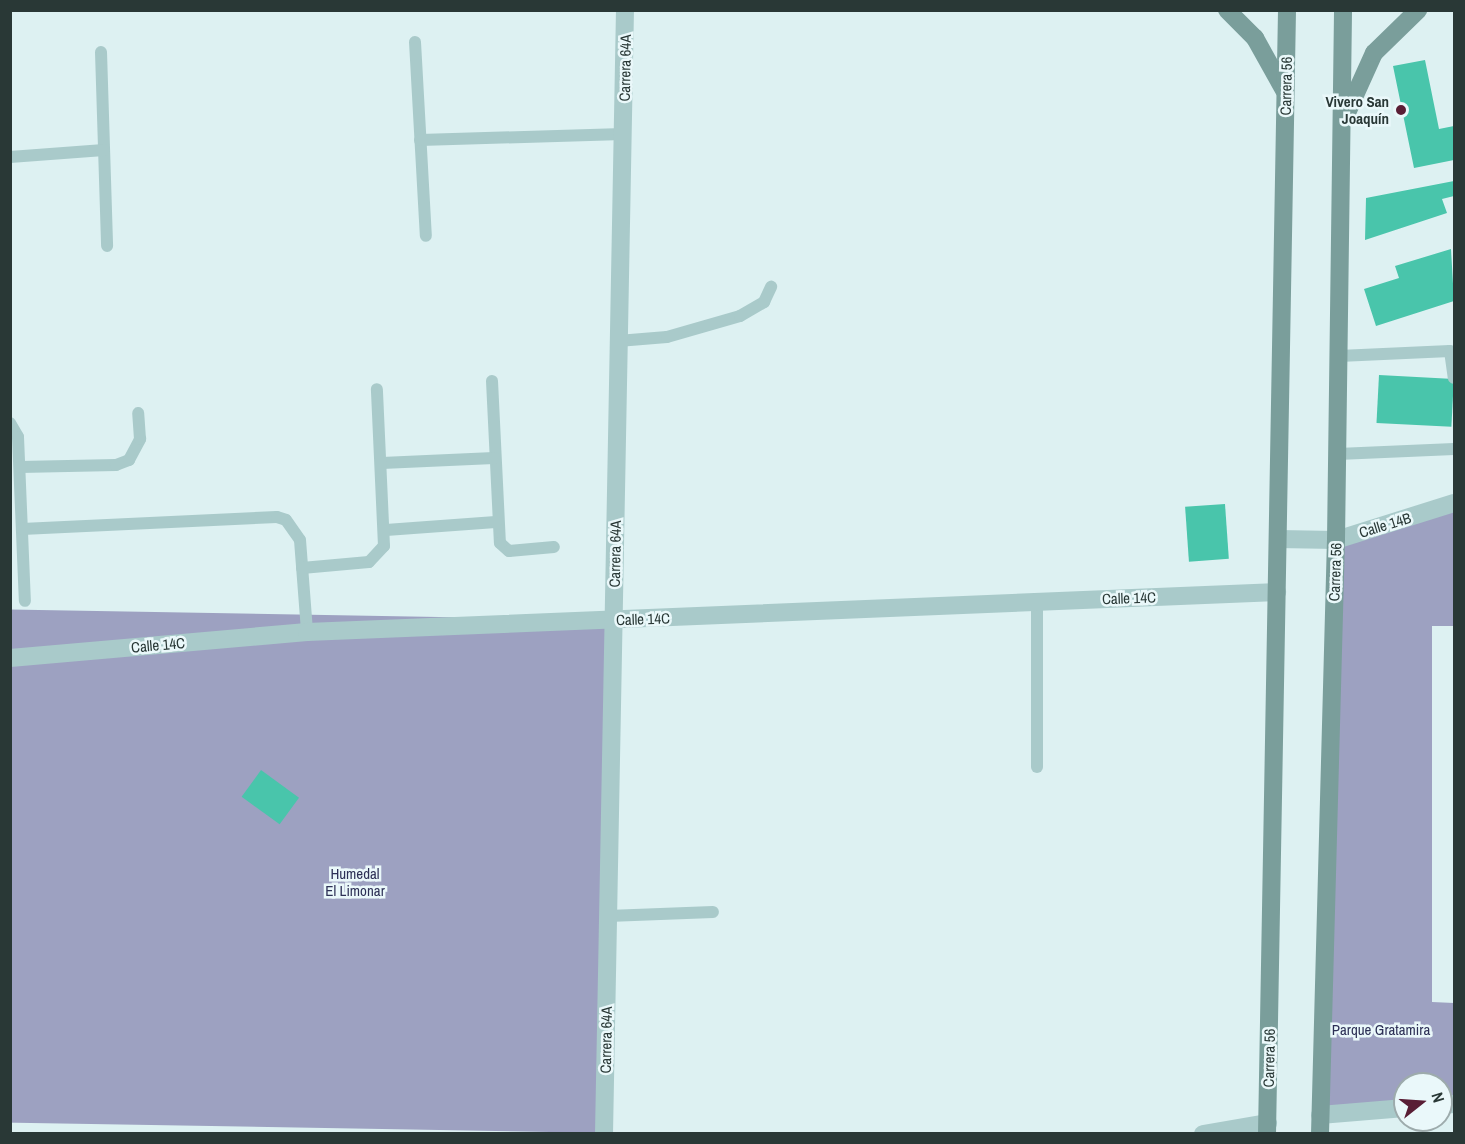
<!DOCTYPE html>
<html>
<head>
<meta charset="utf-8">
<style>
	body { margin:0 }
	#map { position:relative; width:1465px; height:1144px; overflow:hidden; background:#ddf1f2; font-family:"Archivo Narrow",sans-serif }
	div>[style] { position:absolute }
	.green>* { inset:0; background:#9da1c1; transform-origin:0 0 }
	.building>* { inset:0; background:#49c5ab; transform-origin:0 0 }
	.lane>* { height:12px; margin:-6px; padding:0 6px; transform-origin:6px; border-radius:6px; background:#a9caca }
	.street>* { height:18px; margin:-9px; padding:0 9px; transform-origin:9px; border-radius:9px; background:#a9caca }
	.secondary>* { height:18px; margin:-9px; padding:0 9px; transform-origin:9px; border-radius:9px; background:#7a9e9b }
	.dots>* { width:16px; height:16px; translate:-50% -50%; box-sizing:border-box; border:3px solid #eaf8fa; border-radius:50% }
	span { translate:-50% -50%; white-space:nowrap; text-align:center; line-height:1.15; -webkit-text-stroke:5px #eaf8fa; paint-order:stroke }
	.street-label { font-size:15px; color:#293836 }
	.poi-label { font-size:15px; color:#293836; font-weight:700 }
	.right { translate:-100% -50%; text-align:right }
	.park-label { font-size:15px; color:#2d3056 }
	.frame { position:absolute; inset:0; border:12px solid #293836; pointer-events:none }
	.north { position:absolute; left:1393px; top:1072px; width:60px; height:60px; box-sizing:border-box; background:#eaf8fa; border:2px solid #9dabac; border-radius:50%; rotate:73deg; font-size:16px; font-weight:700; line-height:24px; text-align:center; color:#293836 }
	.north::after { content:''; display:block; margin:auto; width:21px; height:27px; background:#591e35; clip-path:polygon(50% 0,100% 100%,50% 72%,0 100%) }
</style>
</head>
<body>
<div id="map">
	<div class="green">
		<i style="clip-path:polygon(1454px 503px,1454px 626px,1432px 626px,1432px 1002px,1454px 1003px,1454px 1104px,1441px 1105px,1441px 1084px,1405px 1084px,1405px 1108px,1320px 1115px,1336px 540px)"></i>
		<i style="left:614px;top:620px;width:513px;height:604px;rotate:91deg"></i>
	</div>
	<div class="building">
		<i style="clip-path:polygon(1425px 60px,1439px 129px,1454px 126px,1454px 160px,1414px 168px,1393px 66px)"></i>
		<i style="clip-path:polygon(1454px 181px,1454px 196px,1442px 199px,1447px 213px,1365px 240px,1366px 198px)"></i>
		<i style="clip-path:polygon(1451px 249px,1454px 301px,1376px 326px,1364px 289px,1399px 278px,1395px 266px)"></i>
		<i style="left:1379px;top:375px;width:75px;height:48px;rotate:3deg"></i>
		<i style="left:1225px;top:504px;width:55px;height:40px;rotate:86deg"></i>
		<i style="left:261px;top:770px;width:47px;height:33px;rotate:36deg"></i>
	</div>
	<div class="lane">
		<i style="left:415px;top:42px;width:194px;rotate:86.8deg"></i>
		<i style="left:101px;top:52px;width:194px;rotate:88.2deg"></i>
		<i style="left:420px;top:140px;width:203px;rotate:-1.7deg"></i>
		<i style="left:10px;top:157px;width:94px;rotate:-4.3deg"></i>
		<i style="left:618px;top:341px;width:49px;rotate:-4.7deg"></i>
		<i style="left:667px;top:337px;width:76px;rotate:-16deg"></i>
		<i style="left:740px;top:316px;width:28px;rotate:-30deg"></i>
		<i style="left:764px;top:302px;width:17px;rotate:-65deg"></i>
		<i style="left:1339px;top:356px;width:111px;rotate:-2.6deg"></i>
		<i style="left:1450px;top:351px;width:27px;rotate:82deg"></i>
		<i style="left:492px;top:381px;width:162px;rotate:87.2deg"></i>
		<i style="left:500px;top:543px;width:12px;rotate:42deg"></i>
		<i style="left:509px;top:551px;width:45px;rotate:-5.1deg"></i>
		<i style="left:10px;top:423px;width:16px;rotate:60deg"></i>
		<i style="left:18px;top:437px;width:164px;rotate:87.6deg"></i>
		<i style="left:1338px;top:454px;width:116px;rotate:-2.5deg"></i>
		<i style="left:382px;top:463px;width:112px;rotate:-2.6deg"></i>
		<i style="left:20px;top:467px;width:96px;rotate:-1.2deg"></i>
		<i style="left:116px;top:465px;width:14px;rotate:-21deg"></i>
		<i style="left:129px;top:460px;width:24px;rotate:-62deg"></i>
		<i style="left:140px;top:439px;width:26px;rotate:-94deg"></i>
		<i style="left:22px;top:529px;width:255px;rotate:-2.7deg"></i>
		<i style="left:277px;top:517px;width:9px;rotate:18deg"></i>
		<i style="left:286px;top:520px;width:24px;rotate:55deg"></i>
		<i style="left:300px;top:540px;width:92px;rotate:85.6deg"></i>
		<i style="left:386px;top:530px;width:110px;rotate:-4.2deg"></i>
		<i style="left:302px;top:568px;width:67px;rotate:-5.1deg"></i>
		<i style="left:369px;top:562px;width:22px;rotate:-47deg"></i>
		<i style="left:384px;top:546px;width:157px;rotate:-92.6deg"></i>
		<i style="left:1037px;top:767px;width:165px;rotate:-90deg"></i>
		<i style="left:608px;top:916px;width:105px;rotate:-2.2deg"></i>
	</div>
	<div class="street">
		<i style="left:1278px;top:539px;width:58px;rotate:1deg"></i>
		<i style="left:1336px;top:540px;width:124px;rotate:-17.4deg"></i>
		<i style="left:10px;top:658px;width:298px;rotate:-5deg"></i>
		<i style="left:307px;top:632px;width:971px;rotate:-2.36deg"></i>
		<i style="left:1441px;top:1105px;width:13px;rotate:-4deg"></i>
		<i style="left:1320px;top:1115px;width:85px;rotate:-4.7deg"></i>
		<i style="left:604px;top:1134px;width:1124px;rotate:-88.93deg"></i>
		<i style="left:1203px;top:1134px;width:66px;rotate:-9.6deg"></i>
	</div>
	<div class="secondary">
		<i style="left:1227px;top:10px;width:40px;rotate:45deg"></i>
		<i style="left:1255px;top:38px;width:60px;rotate:60.9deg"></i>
		<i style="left:1346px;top:115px;width:68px;rotate:-65.7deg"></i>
		<i style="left:1374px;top:53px;width:62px;rotate:-44.3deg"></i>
		<i style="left:1267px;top:1134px;width:1124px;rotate:-88.98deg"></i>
		<i style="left:1320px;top:1134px;width:594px;rotate:-88.46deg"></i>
		<i style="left:1336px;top:540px;width:530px;rotate:-89.24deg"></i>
	</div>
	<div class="dots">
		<i style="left:1401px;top:110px;background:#591e35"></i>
	</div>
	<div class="street-label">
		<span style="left:625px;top:68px;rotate:-89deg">Carrera 64A</span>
		<span style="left:1286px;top:86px;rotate:-89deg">Carrera 56</span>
		<span style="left:1385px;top:525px;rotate:-17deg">Calle 14B</span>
		<span style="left:615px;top:554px;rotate:-89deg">Carrera 64A</span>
		<span style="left:1335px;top:572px;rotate:-88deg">Carrera 56</span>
		<span style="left:1129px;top:598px;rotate:-2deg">Calle 14C</span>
		<span style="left:643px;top:619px;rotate:-2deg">Calle 14C</span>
		<span style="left:158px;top:645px;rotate:-5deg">Calle 14C</span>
		<span style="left:606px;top:1040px;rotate:-89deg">Carrera 64A</span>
		<span style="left:1269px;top:1058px;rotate:-89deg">Carrera 56</span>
	</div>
	<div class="poi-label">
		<span class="right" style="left:1389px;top:110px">Vivero San<br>Joaquín</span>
	</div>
	<div class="park-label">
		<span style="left:355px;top:882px">Humedal<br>El Limonar</span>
		<span style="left:1381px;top:1030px">Parque Gratamira</span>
	</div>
	<div class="frame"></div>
	<div class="north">N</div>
</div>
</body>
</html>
